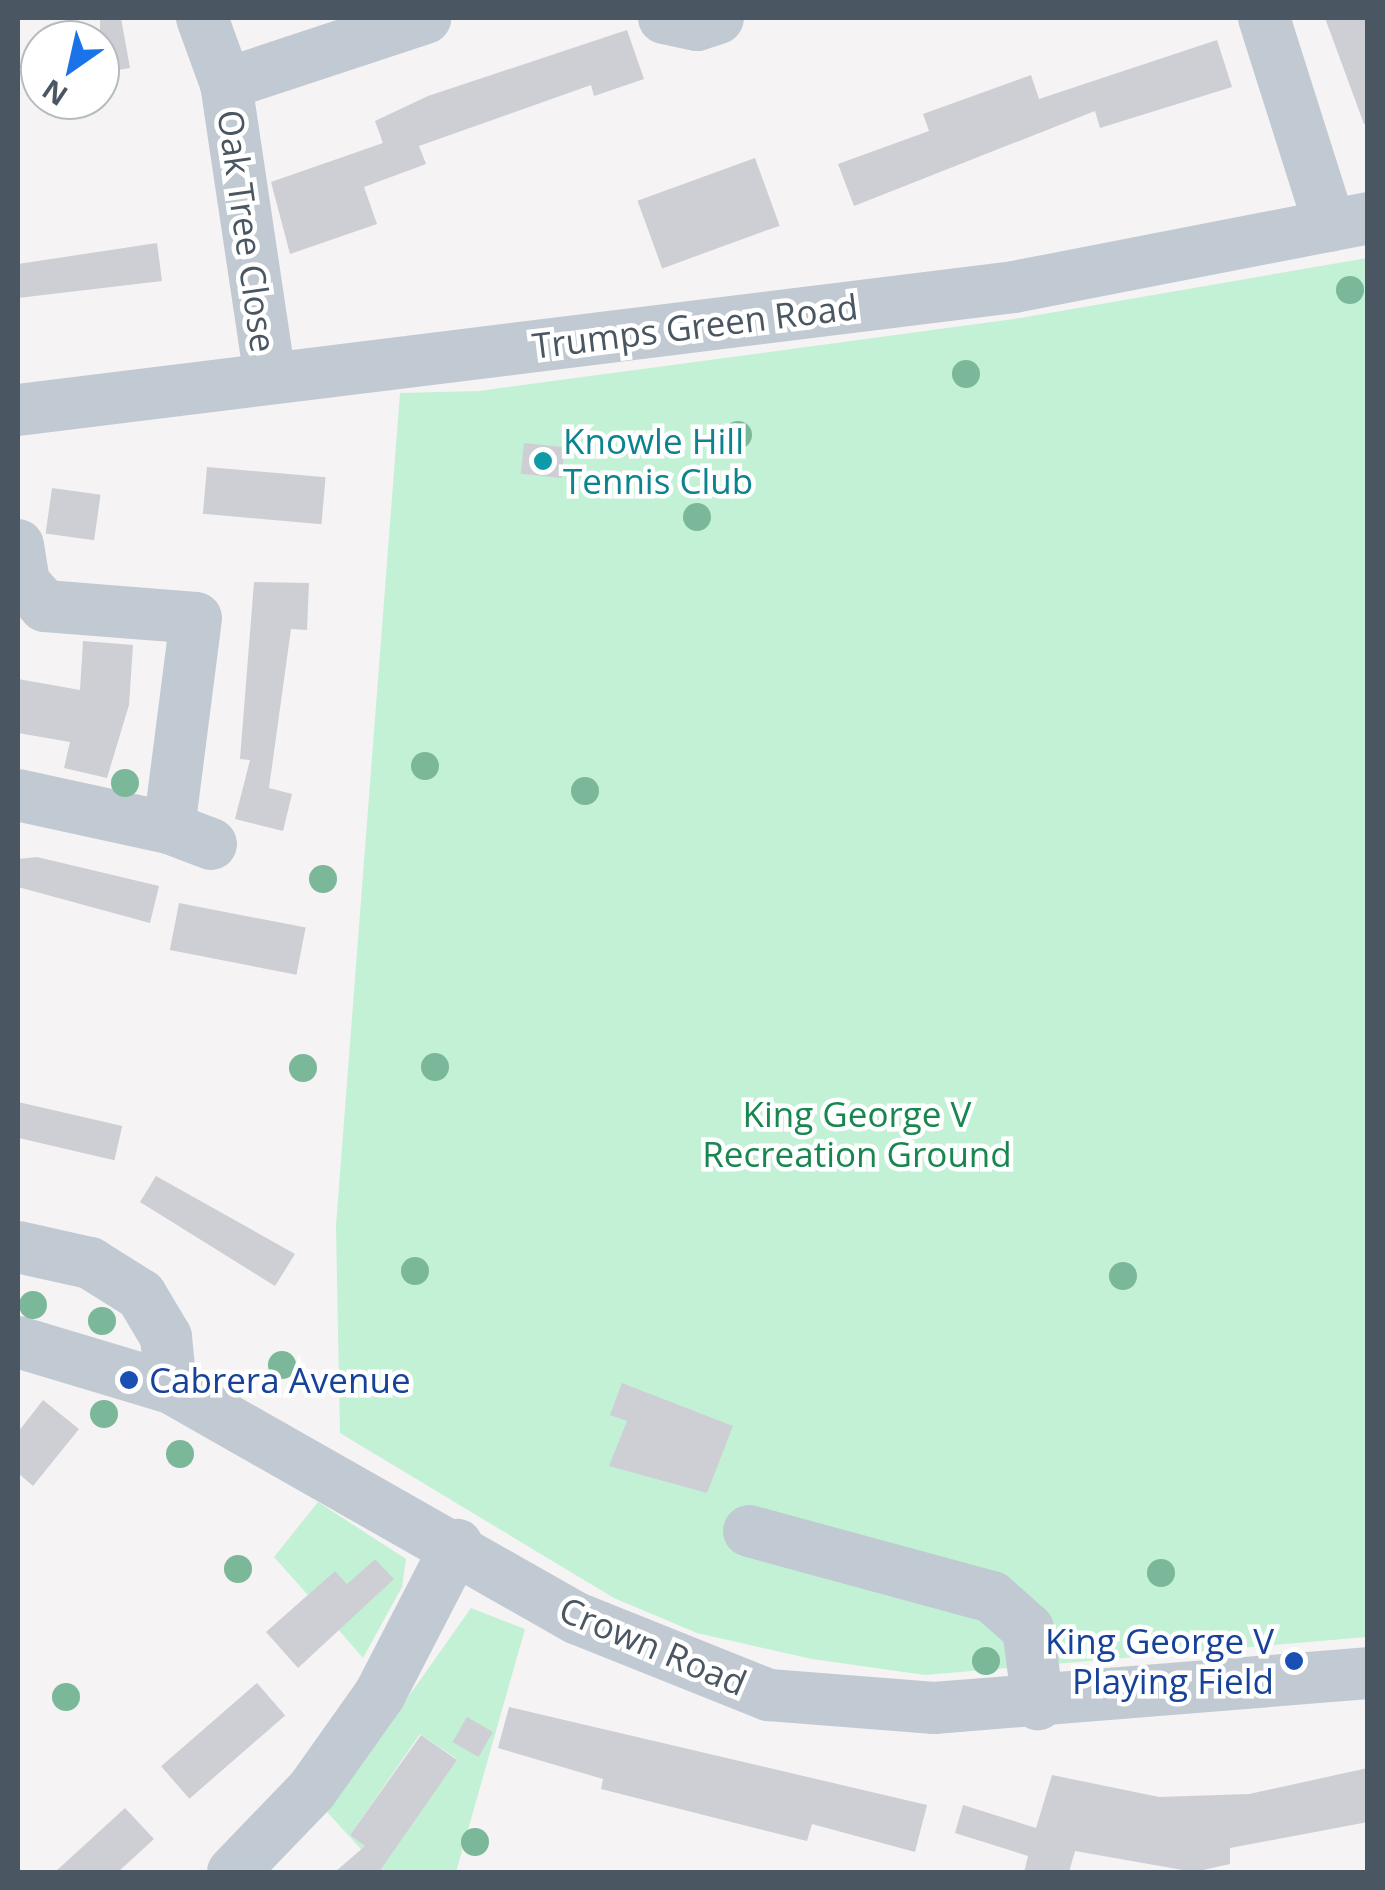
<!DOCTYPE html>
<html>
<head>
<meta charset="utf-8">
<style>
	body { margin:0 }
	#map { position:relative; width:1385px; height:1890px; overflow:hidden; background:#f5f3f3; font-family:"Open Sans",sans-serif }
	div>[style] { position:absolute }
	.green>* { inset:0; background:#c3f1d5 }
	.building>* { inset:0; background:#cdcfd5; transform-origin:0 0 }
	.minor>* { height:52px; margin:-26px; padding:0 26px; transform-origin:26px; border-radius:26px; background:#c1cad2 }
	.trees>* { width:28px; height:28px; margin:-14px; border-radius:50%; background:#7bb799 }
	.dots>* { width:28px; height:28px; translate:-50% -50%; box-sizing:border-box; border:5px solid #fff; border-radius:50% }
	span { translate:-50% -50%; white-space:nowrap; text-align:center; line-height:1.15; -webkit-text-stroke:9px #fff; paint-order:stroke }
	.street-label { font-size:35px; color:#4a5661 }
	.culture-label { font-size:35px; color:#0d838f }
	.left { translate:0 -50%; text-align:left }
	.park-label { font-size:35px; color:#17864f }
	.transit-label { font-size:35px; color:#164399 }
	.right { translate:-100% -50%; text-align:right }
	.frame { position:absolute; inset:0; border:20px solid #4a5661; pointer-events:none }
	.north { position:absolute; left:20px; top:20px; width:100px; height:100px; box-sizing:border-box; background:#fff; border:2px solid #b7bbc0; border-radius:50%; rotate:214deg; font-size:28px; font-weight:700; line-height:40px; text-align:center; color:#4a5661 }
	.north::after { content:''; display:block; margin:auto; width:35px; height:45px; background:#1a73e8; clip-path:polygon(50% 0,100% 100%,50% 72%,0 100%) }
</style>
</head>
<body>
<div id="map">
	<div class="green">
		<i style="clip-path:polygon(1367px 258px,1367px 1637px,925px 1675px,812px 1659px,697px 1633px,614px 1598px,340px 1433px,336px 1226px,400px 393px,479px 391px,1014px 319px)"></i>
		<i style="clip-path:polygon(318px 1502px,406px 1559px,402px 1587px,363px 1658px,331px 1621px,393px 1579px,375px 1559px,347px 1584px,335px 1571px,308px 1595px,274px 1557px)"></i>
		<i style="clip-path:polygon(evenodd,471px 1608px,525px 1629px,456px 1872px,382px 1872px,327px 1812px,471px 1608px,420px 1734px,457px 1759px,387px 1860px,350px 1835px,420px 1734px)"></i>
	</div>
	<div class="building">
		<i style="clip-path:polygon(100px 18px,121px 18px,130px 68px,100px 73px)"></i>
		<i style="clip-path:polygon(1325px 18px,1368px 18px,1368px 124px,1364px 124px)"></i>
		<i style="clip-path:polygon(627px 30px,644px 79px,594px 96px,591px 85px,419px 146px,426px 164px,364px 187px,377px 224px,290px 254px,271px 182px,383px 143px,375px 121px,428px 96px)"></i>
		<i style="clip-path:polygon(1217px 40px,1232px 87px,1100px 128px,1095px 111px,854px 206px,838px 164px,929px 131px,923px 114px,1031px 75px,1039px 99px)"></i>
		<i style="left:755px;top:158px;width:72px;height:125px;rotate:70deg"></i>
		<i style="clip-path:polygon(157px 243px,162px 281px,18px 298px,18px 264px)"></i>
		<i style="left:524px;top:443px;width:41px;height:31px;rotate:6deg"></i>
		<i style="left:207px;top:467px;width:119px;height:47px;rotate:5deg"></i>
		<i style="left:52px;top:488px;width:49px;height:46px;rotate:8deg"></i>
		<i style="clip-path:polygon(254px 582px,309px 583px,307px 630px,291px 629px,269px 788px,292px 794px,283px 831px,235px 819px,250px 760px,240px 759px)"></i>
		<i style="clip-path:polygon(83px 641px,133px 645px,129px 705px,107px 778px,64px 768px,70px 742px,18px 733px,18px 679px,80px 690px)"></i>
		<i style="clip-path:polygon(37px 857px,159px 886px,150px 923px,18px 887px,18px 859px)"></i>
		<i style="left:179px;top:903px;width:129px;height:48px;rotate:11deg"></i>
		<i style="left:18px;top:1102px;width:107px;height:35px;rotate:13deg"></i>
		<i style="clip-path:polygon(156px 1176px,295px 1254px,275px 1286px,140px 1202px)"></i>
		<i style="clip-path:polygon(622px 1383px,733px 1426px,707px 1493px,609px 1466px,627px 1421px,610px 1415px)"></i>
		<i style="clip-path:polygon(43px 1400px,79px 1429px,33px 1486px,18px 1473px,18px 1432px)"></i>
		<i style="clip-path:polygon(375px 1559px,394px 1579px,298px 1668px,266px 1632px,335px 1571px,347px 1584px)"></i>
		<i style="left:257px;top:1683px;width:43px;height:127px;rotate:49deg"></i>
		<i style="clip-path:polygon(509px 1707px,927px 1805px,915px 1852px,812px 1824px,807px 1841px,601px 1789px,603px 1779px,498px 1748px)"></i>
		<i style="left:467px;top:1717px;width:30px;height:29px;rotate:30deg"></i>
		<i style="clip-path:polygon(421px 1735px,457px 1760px,379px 1872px,335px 1872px,365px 1846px,350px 1835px)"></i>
		<i style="clip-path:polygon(1368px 1768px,1368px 1822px,1230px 1848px,1230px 1864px,1194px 1872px,1075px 1851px,1069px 1872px,1024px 1872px,1028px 1856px,955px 1833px,963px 1805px,1036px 1828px,1052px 1775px,1159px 1797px,1249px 1794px)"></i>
		<i style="clip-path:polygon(125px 1808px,154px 1839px,118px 1872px,55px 1872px)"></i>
	</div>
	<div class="minor">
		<i style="left:202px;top:18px;width:70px;rotate:70deg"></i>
		<i style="left:664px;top:18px;width:34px;rotate:12deg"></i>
		<i style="left:697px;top:25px;width:22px;rotate:-18deg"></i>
		<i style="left:1264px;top:18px;width:218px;rotate:72.4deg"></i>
		<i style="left:270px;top:378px;width:297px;rotate:-98.5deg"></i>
		<i style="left:226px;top:84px;width:210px;rotate:-18.3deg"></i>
		<i style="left:18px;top:410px;width:1004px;rotate:-7.04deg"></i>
		<i style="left:1014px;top:287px;width:361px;rotate:-11deg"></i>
		<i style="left:18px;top:545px;width:38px;rotate:81deg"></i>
		<i style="left:24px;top:583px;width:31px;rotate:48deg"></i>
		<i style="left:45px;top:606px;width:151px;rotate:4.5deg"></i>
		<i style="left:196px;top:618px;width:212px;rotate:97.3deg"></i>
		<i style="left:169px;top:828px;width:155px;rotate:-167.7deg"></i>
		<i style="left:169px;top:828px;width:45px;rotate:20.9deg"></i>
		<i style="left:18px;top:1247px;width:74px;rotate:12.5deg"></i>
		<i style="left:90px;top:1263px;width:60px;rotate:32.1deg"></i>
		<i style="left:141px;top:1295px;width:49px;rotate:59.2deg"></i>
		<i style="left:166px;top:1337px;width:51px;rotate:84.4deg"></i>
		<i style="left:18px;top:1342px;width:160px;rotate:16.7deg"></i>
		<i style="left:171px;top:1388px;width:466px;rotate:29.6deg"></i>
		<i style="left:576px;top:1618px;width:208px;rotate:21.8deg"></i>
		<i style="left:769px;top:1695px;width:166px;rotate:4.5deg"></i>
		<i style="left:934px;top:1708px;width:435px;rotate:-4.6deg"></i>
		<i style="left:749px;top:1531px;width:252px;rotate:15.2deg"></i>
		<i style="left:992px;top:1597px;width:48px;rotate:41.6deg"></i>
		<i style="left:1028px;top:1629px;width:76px;rotate:82.4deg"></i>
		<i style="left:233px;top:1872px;width:114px;rotate:-46.1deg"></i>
		<i style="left:312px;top:1790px;width:118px;rotate:-54.7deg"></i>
		<i style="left:380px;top:1694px;width:168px;rotate:-62.7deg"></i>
	</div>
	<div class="trees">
		<i style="left:1350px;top:290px"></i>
		<i style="left:966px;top:374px"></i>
		<i style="left:738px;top:435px"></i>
		<i style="left:697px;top:517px"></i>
		<i style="left:425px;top:766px"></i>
		<i style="left:125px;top:783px"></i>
		<i style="left:585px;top:791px"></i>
		<i style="left:323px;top:879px"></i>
		<i style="left:435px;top:1067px"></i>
		<i style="left:303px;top:1068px"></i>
		<i style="left:415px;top:1271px"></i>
		<i style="left:1123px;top:1276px"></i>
		<i style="left:33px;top:1305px"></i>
		<i style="left:102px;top:1321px"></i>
		<i style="left:282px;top:1365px"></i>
		<i style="left:104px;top:1414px"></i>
		<i style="left:180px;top:1454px"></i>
		<i style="left:238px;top:1569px"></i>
		<i style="left:1161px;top:1573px"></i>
		<i style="left:986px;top:1661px"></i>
		<i style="left:66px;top:1697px"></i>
		<i style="left:475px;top:1842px"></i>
	</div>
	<div class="dots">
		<i style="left:543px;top:461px;background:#0f9aa8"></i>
		<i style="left:129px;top:1380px;background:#1a4fb4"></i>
		<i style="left:1294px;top:1661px;background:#1a4fb4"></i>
	</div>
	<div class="street-label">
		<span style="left:247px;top:231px;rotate:82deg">Oak Tree Close</span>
		<span style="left:695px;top:326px;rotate:-7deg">Trumps Green Road</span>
		<span style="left:653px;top:1646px;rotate:23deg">Crown Road</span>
	</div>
	<div class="culture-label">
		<span class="left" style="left:563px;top:461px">Knowle Hill<br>Tennis Club</span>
	</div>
	<div class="park-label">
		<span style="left:857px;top:1134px">King George V<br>Recreation Ground</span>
	</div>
	<div class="transit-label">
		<span class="left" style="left:149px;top:1380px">Cabrera Avenue</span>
		<span class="right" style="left:1274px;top:1661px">King George V<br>Playing Field</span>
	</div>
	<div class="frame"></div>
	<div class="north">N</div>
</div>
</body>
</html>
